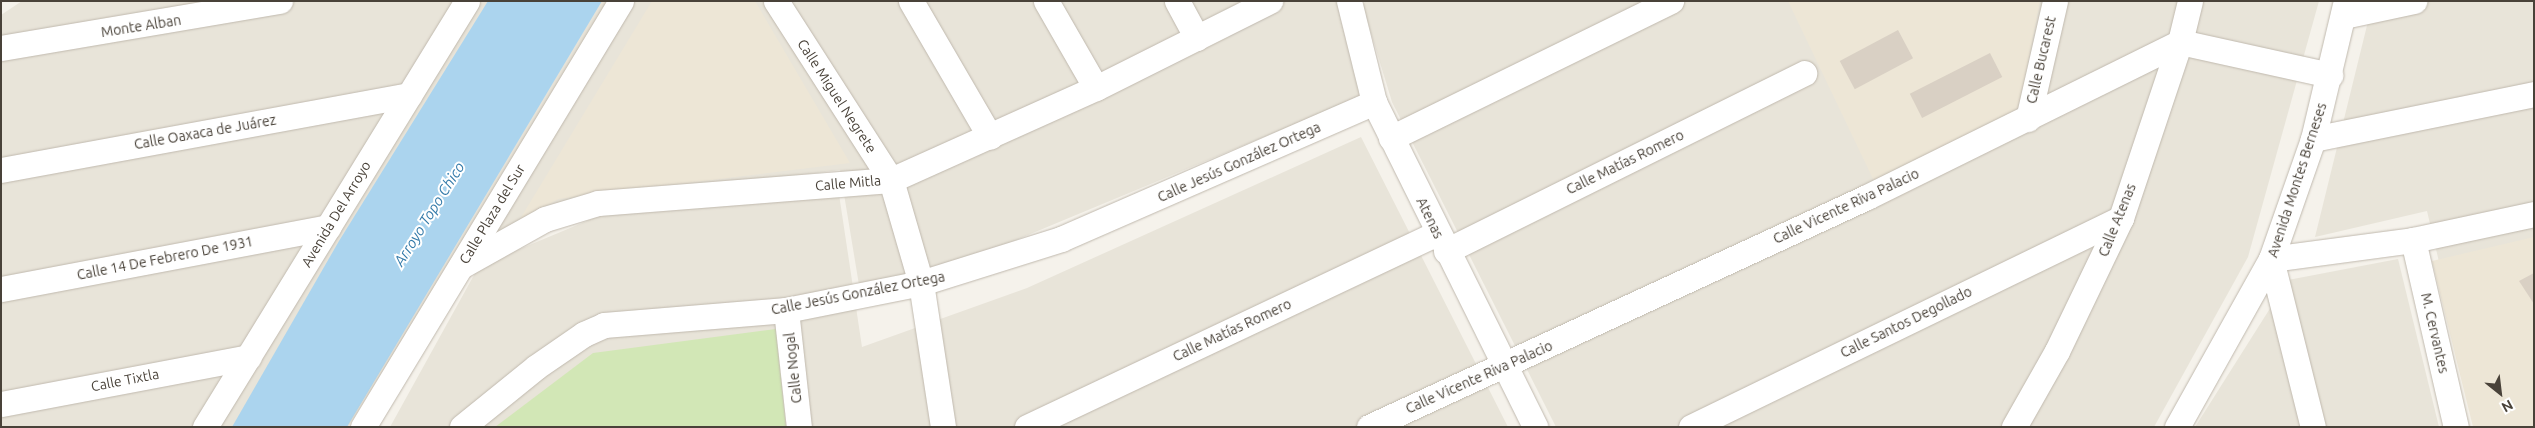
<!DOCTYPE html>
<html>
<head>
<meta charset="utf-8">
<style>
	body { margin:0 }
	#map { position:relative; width:2535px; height:428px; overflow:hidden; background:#f5f2eb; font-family:Ubuntu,sans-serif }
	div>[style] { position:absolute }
	.residential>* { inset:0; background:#e8e4d9 }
	.education>* { inset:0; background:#ede6d6 }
	.green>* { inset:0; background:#d2e7b6 }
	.water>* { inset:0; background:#abd4ee }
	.building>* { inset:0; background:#d9d0c4; transform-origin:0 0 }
	.roads { filter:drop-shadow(0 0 1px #c0b9ae) drop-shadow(0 0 1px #c0b9ae) }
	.minor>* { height:25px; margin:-12.5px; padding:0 12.5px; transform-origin:12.5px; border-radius:12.5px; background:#fff }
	span { translate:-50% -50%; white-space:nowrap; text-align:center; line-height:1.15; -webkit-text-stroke:4px #fff; paint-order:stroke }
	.street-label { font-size:14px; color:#494239 }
	.water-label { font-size:15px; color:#337aa9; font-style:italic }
	.frame { position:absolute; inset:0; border:2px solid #494239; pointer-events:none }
	.north { position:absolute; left:2475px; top:368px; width:50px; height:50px; -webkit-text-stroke:4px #fff; paint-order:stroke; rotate:151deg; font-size:14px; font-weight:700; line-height:20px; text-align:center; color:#494239 }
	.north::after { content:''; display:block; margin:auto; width:18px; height:22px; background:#494239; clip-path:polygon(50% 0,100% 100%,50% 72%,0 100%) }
</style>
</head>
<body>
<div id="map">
	<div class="residential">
		<i style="clip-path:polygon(22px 1px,1340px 1px,1360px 97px,920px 280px,860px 291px,840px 170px,569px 205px,439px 281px,348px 427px,1px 427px,1px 15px)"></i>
		<i style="clip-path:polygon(1365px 1px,2319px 1px,2248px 257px,2154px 427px,1556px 427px,1392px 102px,1363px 7px)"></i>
		<i style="clip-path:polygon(2373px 1px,2534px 1px,2534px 427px,2478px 427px,2427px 211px,2315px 237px)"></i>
		<i style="clip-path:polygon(1361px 137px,1508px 427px,390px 427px,479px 266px,625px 205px,837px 181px,862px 347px,1027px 288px)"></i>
		<i style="clip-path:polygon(2398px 259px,2439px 427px,2195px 427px,2288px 280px)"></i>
	</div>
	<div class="education">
		<i style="clip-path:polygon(652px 1px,755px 1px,850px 163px,558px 199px,517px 224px)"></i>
		<i style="clip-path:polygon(1788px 1px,2040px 1px,2018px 112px,1874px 181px)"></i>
		<i style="clip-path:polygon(2534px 237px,2534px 427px,2473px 427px,2432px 261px)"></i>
	</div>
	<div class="green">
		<i style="clip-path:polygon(776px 329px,786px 427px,495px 427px,593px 353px)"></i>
	</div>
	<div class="water">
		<i style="clip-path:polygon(488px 1px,602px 1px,347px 427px,232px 427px,339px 241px)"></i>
	</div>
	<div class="building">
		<i style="left:1898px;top:30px;width:32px;height:66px;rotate:62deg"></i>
		<i style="left:1990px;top:53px;width:27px;height:90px;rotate:63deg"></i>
		<i style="clip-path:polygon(2534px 273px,2534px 304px,2519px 281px)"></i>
	</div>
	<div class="roads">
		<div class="minor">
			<i style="left:776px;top:1px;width:213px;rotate:57.3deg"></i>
			<i style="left:891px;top:180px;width:107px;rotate:73.8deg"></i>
			<i style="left:921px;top:283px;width:146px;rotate:81.3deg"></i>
			<i style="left:911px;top:1px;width:157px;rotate:59.8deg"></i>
			<i style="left:1046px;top:1px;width:100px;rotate:60.1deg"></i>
			<i style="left:1177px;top:1px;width:42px;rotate:61.6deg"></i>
			<i style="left:1349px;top:1px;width:104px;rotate:76.1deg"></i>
			<i style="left:1374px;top:102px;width:363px;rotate:63.6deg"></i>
			<i style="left:2344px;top:16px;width:72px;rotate:-12.1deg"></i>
			<i style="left:1px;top:48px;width:283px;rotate:-9.6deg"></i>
			<i style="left:2028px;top:119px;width:121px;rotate:-77.1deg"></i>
			<i style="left:1391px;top:138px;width:312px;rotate:-26.1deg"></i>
			<i style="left:2313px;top:139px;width:226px;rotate:-11.5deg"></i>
			<i style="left:1px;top:170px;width:415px;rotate:-10.4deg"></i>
			<i style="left:2413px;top:240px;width:192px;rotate:77.1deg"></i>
			<i style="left:1446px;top:251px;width:400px;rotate:-26.4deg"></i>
			<i style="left:2271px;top:259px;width:143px;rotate:-7.6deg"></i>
			<i style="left:2413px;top:240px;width:124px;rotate:-12.1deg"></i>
			<i style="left:2271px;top:259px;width:173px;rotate:76deg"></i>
			<i style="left:461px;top:266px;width:96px;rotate:-29.2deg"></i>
			<i style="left:545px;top:219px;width:55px;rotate:-16.8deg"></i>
			<i style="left:598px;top:203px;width:294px;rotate:-4.5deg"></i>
			<i style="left:891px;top:180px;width:225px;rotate:-24.2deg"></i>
			<i style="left:1096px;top:88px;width:195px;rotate:-26.6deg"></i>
			<i style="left:1px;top:289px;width:333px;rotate:-10.7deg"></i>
			<i style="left:786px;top:310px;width:118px;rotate:83.7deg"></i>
			<i style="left:1px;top:404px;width:252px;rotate:-10.7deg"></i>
			<i style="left:205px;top:427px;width:500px;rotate:-58.41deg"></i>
			<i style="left:363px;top:427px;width:498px;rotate:-58.8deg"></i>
			<i style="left:462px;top:427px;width:95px;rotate:-39deg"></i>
			<i style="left:536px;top:367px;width:58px;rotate:-34.5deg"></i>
			<i style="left:584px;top:334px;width:22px;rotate:-24deg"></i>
			<i style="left:604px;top:325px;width:183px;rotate:-4.7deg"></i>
			<i style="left:786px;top:310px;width:138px;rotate:-11.3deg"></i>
			<i style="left:921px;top:283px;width:147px;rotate:-17.4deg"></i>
			<i style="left:1061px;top:239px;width:342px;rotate:-23.6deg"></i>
			<i style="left:1027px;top:427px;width:454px;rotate:-25.3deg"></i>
			<i style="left:1369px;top:427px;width:549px;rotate:-24.79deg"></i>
			<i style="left:1867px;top:197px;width:349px;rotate:-26.3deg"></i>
			<i style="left:2180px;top:42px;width:154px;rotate:12.4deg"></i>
			<i style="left:1691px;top:427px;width:478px;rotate:-25.9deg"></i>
			<i style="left:2014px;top:427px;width:87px;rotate:-60.5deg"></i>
			<i style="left:2057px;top:351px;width:148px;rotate:-64.3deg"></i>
			<i style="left:2121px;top:218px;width:186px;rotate:-71.5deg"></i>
			<i style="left:2180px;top:42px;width:42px;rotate:-76.3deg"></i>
			<i style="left:2177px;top:427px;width:193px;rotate:-60.8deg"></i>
			<i style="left:2271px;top:259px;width:127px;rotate:-70.7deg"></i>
			<i style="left:2313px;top:139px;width:142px;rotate:-76.6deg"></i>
		</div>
	</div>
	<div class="street-label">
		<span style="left:141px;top:26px;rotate:-9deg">Monte Alban</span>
		<span style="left:2041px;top:60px;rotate:-77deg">Calle Bucarest</span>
		<span style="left:837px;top:96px;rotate:57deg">Calle Miguel Negrete</span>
		<span style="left:205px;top:132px;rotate:-10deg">Calle Oaxaca de Juárez</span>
		<span style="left:1239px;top:162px;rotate:-24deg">Calle Jesús González Ortega</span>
		<span style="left:1625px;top:162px;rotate:-26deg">Calle Matías Romero</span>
		<span style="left:2297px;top:180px;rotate:-72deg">Avenida Montes Berneses</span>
		<span style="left:848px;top:183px;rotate:-5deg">Calle Mitla</span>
		<span style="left:1846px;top:206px;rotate:-25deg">Calle Vicente Riva Palacio</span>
		<span style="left:336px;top:214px;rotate:-59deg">Avenida Del Arroyo</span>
		<span style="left:492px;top:214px;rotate:-59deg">Calle Plaza del Sur</span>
		<span style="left:1430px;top:218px;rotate:64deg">Atenas</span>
		<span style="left:2117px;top:220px;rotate:-68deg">Calle Atenas</span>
		<span style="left:165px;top:258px;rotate:-11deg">Calle 14 De Febrero De 1931</span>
		<span style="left:858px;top:293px;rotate:-11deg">Calle Jesús González Ortega</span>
		<span style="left:1906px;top:322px;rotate:-26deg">Calle Santos Degollado</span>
		<span style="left:1232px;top:330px;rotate:-25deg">Calle Matías Romero</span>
		<span style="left:2435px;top:333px;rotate:77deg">M. Cervantes</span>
		<span style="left:793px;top:368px;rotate:-96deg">Calle Nogal</span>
		<span style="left:1479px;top:377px;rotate:-24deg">Calle Vicente Riva Palacio</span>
		<span style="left:125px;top:380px;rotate:-11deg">Calle Tixtla</span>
	</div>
	<div class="water-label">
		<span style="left:429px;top:214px;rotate:-58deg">Arroyo Topo Chico</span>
	</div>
	<div class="frame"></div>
	<div class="north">N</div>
</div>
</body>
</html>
